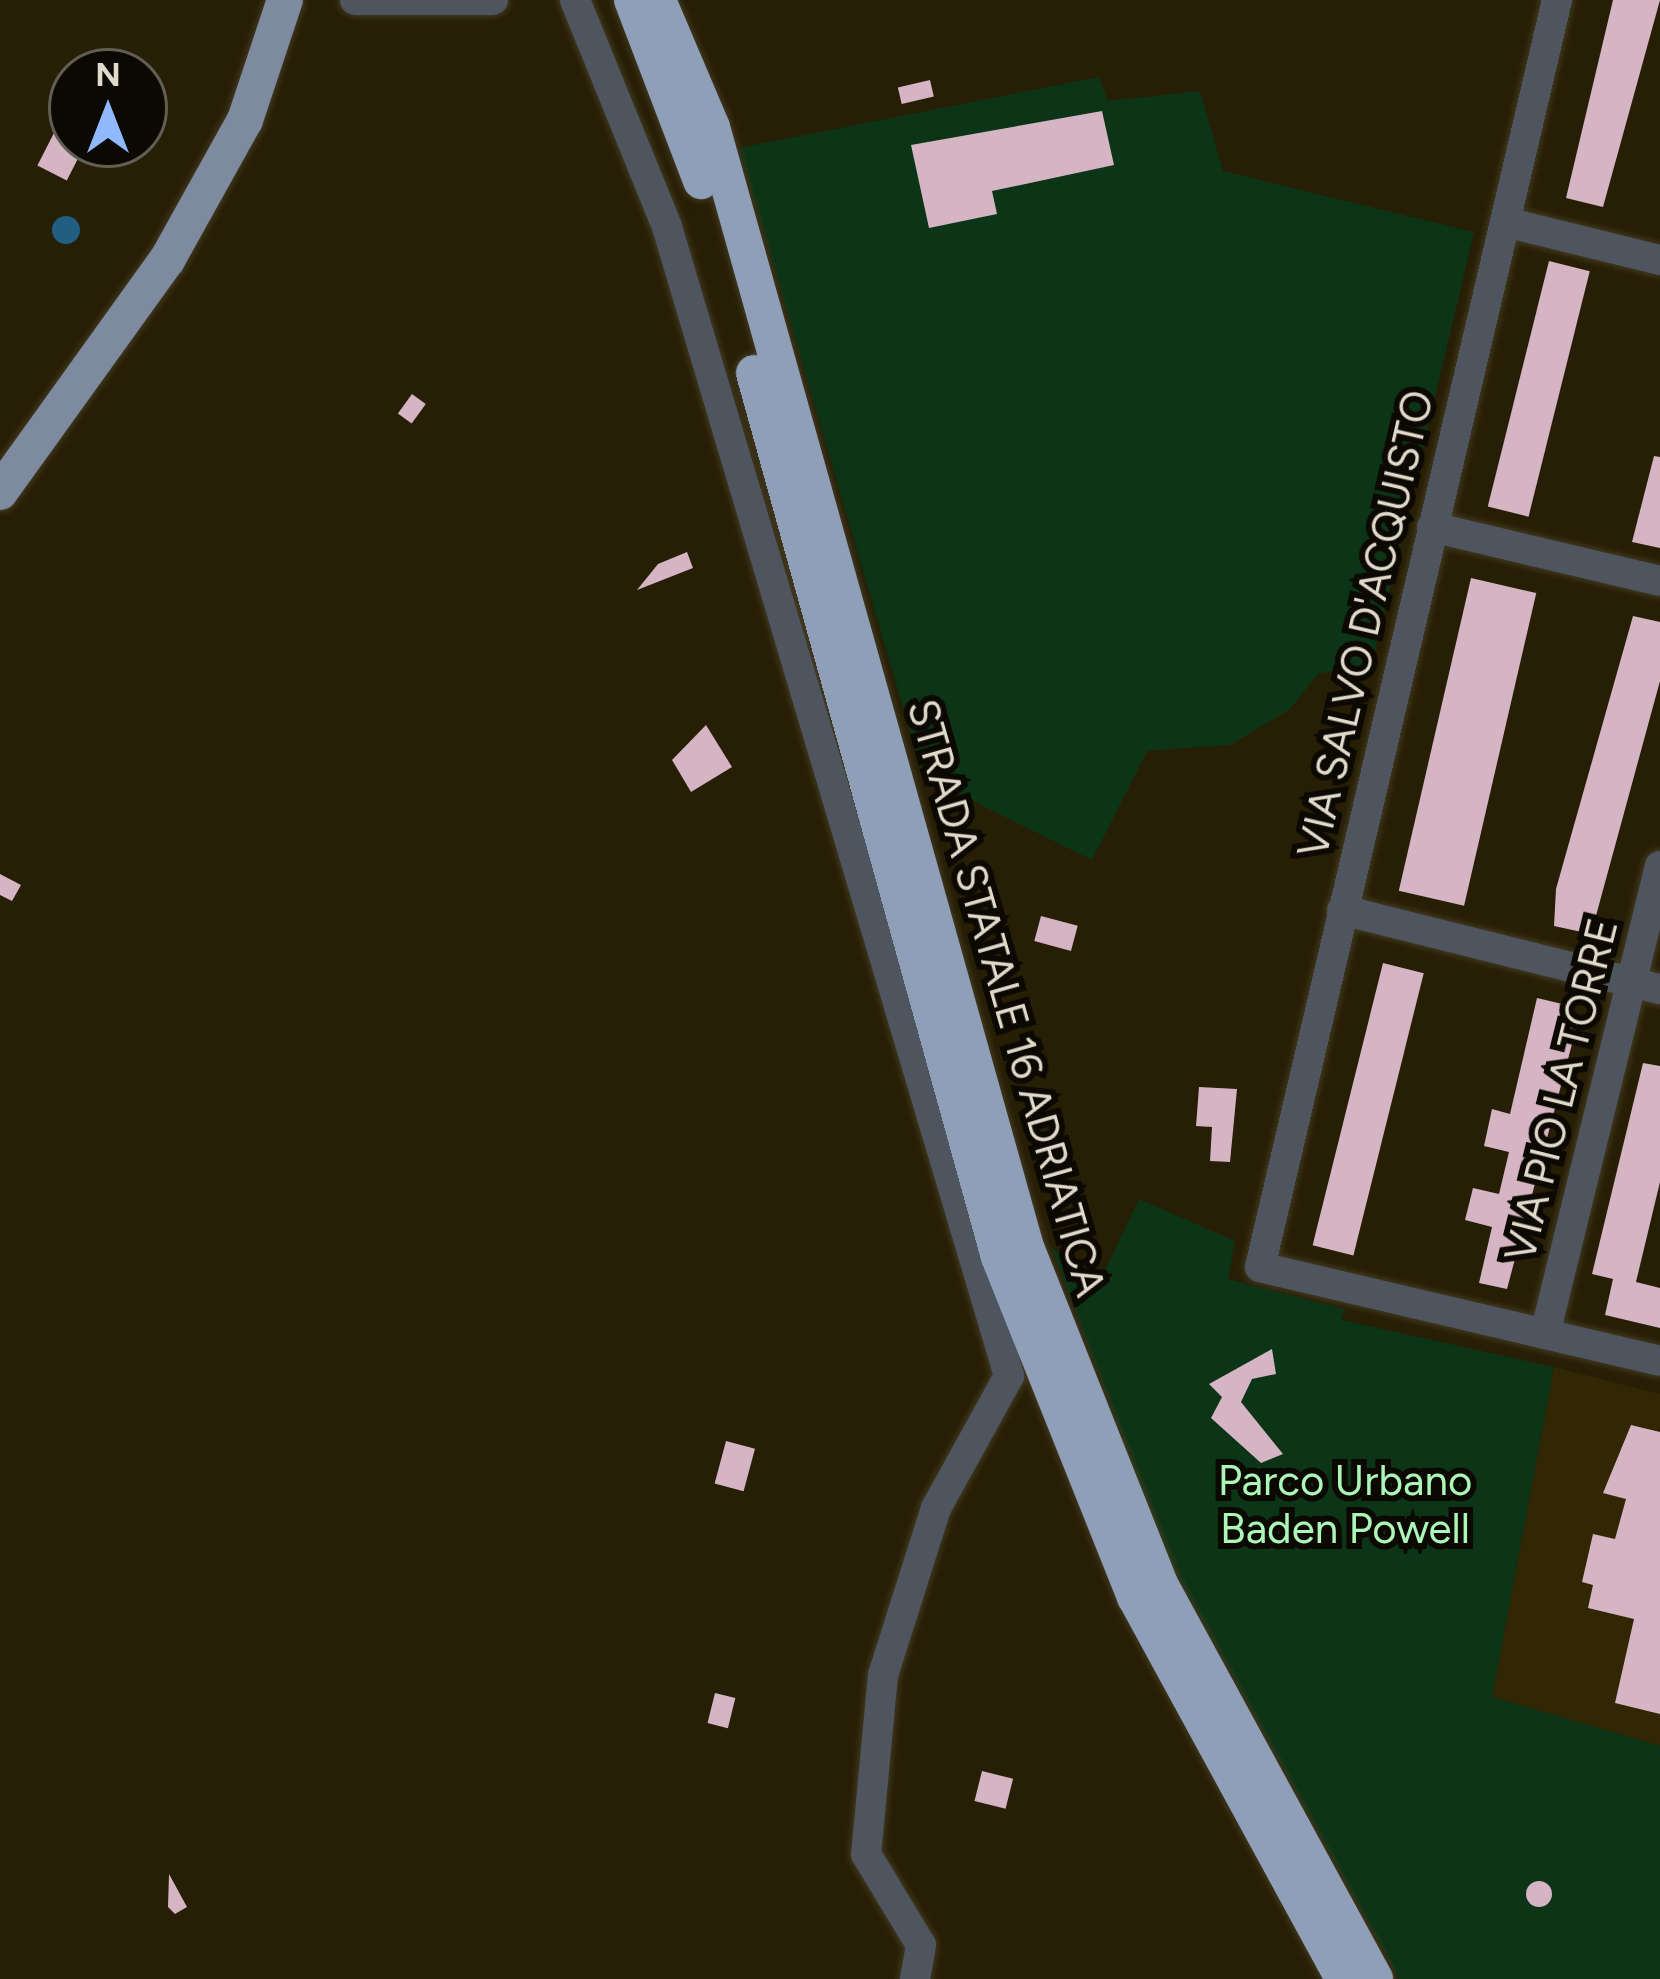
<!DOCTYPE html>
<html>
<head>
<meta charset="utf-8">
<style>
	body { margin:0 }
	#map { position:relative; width:1660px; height:1979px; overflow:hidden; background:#271f05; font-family:Figtree,sans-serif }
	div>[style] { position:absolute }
	.built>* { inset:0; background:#312705 }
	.green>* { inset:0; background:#0c3416 }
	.water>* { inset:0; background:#225e81 }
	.round { border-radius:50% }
	.building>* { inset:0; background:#d5b4c3; transform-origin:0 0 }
	.roads { filter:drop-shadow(0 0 3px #413921) drop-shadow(0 0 3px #413921) }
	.minor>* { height:30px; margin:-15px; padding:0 15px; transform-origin:15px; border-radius:15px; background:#4e555f }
	.major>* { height:36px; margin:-18px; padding:0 18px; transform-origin:18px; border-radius:18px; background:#7d8a9f }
	.highway>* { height:36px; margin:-18px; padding:0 18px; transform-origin:18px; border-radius:18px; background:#8f9fb8 }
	span { translate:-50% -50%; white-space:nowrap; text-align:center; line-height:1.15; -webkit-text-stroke:12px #0c0902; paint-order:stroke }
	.street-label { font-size:42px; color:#dfdacb }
	.park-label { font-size:42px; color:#acf7b8 }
	.north { position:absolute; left:48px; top:48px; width:120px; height:120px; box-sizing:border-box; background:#0c0902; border:3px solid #605d52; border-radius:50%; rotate:0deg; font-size:33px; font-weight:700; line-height:48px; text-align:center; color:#dfdacb }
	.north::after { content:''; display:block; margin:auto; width:42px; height:54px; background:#8fb8fd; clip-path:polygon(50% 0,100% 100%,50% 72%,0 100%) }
</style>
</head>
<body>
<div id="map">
	<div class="built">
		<i style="clip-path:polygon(1554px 1367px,1660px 1394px,1660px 1746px,1492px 1697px)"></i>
	</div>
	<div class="green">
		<i style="clip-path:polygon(1099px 77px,1108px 101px,1200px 91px,1223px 171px,1474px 232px,1372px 663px,1318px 674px,1289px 710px,1230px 745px,1147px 751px,1092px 860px,923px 776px,739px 148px)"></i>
		<i style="clip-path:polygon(1139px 1199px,1235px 1241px,1228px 1279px,1345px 1309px,1341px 1320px,1554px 1367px,1492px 1697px,1660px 1746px,1660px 1979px,1399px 1979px,1170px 1563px,1051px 1247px,1100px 1281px)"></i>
	</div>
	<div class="water">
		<i class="round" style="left:52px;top:216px;width:28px;height:28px"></i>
	</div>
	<div class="building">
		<i style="clip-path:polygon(1613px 0,1660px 0,1603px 207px,1566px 198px)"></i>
		<i style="left:930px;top:80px;width:17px;height:33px;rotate:77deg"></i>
		<i style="clip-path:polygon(1102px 111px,1114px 165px,992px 191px,997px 214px,929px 228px,911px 145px)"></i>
		<i style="left:56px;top:129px;width:33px;height:41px;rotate:27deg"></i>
		<i style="left:1549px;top:261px;width:42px;height:253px;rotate:14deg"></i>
		<i style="left:412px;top:394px;width:17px;height:24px;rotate:36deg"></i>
		<i style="clip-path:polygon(1654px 456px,1660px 457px,1660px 548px,1632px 542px)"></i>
		<i style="clip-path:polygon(687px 552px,693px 568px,637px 590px,658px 564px)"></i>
		<i style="left:1471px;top:578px;width:67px;height:321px;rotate:13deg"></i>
		<i style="clip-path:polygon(1633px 616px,1660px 622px,1660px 681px,1591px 934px,1554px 926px,1556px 889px)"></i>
		<i style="clip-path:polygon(706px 725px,732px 767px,691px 792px,672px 760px)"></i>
		<i style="clip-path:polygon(0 874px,21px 885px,12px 901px,0 895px)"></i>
		<i style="left:1041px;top:916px;width:38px;height:26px;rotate:15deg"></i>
		<i style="left:1383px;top:963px;width:42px;height:291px;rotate:14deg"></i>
		<i style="clip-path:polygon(1537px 998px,1571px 1006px,1576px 1029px,1507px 1289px,1479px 1283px,1492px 1227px,1465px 1220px,1473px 1188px,1499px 1194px,1509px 1152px,1484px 1146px,1492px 1109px,1510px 1114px)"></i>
		<i style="clip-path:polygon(1643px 1063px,1660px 1066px,1660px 1182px,1636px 1282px,1660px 1288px,1660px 1328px,1605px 1315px,1613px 1279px,1592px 1274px)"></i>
		<i style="clip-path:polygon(1199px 1087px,1237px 1089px,1230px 1162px,1210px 1161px,1212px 1127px,1196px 1126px)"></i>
		<i style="clip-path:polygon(1272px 1349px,1276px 1374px,1252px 1379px,1241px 1402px,1283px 1454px,1261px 1463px,1211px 1418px,1222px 1397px,1209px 1384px)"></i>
		<i style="clip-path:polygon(1631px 1425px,1660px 1432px,1660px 1714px,1615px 1703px,1634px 1619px,1588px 1608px,1593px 1585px,1582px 1582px,1593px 1534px,1615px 1539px,1626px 1499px,1603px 1493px)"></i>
		<i style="left:726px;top:1441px;width:30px;height:44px;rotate:15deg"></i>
		<i style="left:715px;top:1693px;width:21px;height:31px;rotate:14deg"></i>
		<i style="left:982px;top:1771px;width:32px;height:31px;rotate:14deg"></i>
		<i style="clip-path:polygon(169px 1874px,187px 1907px,175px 1914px,168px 1907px)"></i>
		<i class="round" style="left:1526px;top:1881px;width:26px;height:26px"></i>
	</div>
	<div class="roads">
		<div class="minor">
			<i style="left:355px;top:0;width:138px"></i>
			<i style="left:575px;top:0;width:245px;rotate:67.9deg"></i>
			<i style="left:667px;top:227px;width:1199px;rotate:73.42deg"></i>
			<i style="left:1009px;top:1376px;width:151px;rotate:118.9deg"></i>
			<i style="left:936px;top:1508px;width:175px;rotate:107.6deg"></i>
			<i style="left:883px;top:1675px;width:180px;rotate:95.4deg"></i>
			<i style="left:866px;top:1854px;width:106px;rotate:58.9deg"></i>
			<i style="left:921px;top:1945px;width:35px;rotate:100deg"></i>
			<i style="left:1557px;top:0;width:1301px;rotate:103.19deg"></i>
			<i style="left:1260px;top:1267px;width:411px;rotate:13.2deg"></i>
			<i style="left:1505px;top:222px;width:160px;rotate:13.8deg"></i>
			<i style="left:1432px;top:527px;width:234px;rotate:13.3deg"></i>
			<i style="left:1342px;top:910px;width:328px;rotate:14deg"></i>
			<i style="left:1545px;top:1334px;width:482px;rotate:-76.2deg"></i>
		</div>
		<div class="major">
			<i style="left:0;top:492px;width:286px;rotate:-54.3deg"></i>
			<i style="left:167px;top:260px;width:160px;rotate:-60.9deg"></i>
			<i style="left:245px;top:120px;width:126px;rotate:-71.6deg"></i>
		</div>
		<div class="highway">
			<i style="left:632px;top:0;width:194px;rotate:69.1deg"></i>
			<i style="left:658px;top:0;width:138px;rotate:67deg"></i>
			<i style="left:712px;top:127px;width:1163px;rotate:74.34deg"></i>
			<i style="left:1026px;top:1247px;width:365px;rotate:68.3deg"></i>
			<i style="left:1161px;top:1586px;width:447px;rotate:61.4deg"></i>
			<i style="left:754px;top:373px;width:917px;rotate:74.51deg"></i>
			<i style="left:999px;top:1257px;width:366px;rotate:68.2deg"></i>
			<i style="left:1135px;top:1597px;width:435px;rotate:61.4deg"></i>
		</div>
	</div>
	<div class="street-label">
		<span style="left:1366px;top:624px;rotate:-77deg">VIA SALVO D'ACQUISTO</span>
		<span style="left:1006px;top:998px;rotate:74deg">STRADA STATALE 16 ADRIATICA</span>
		<span style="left:1562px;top:1090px;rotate:-76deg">VIA PIO LA TORRE</span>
	</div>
	<div class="park-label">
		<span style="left:1345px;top:1505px">Parco Urbano<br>Baden Powell</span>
	</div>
	<div class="north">N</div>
</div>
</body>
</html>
